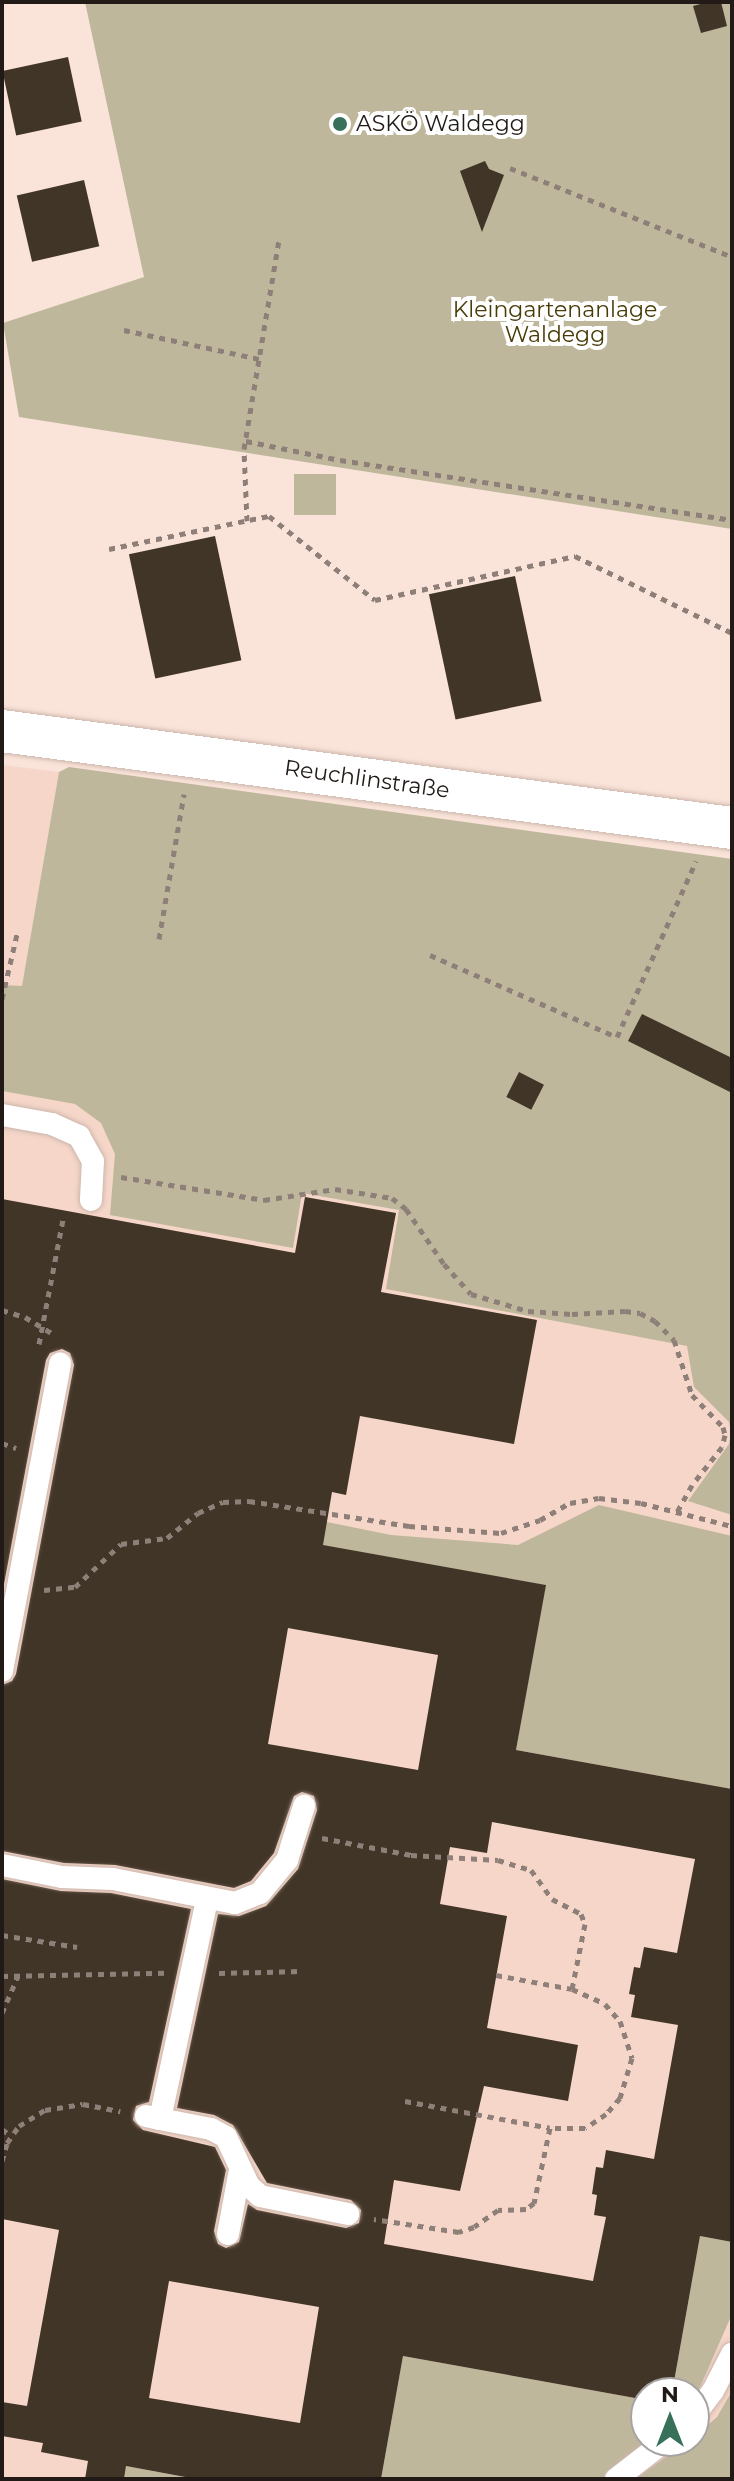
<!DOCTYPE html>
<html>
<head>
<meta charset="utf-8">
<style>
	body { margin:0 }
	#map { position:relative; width:734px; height:2481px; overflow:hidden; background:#fae3d9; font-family:Montserrat,sans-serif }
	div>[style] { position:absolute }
	.built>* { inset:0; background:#f5d6c8 }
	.green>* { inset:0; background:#bfb79c; transform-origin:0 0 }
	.building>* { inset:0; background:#413527; transform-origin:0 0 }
	.path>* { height:5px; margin-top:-2.5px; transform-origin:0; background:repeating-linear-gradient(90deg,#8f7f79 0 6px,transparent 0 12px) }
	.roads { filter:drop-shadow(0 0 2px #ccb6ac) drop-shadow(0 0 2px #ccb6ac) }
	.service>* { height:22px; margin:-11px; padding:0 11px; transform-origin:11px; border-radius:11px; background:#fff }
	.minor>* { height:42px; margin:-21px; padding:0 21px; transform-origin:21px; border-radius:21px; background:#fff }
	.dots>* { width:22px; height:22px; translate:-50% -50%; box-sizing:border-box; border:4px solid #fff; border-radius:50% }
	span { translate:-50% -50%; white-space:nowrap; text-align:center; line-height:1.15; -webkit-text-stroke:8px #fff; paint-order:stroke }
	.poi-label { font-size:22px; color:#221a17 }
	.left { translate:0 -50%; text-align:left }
	.park-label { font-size:22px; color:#483b06 }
	.street-label { font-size:22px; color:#221a17 }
	.frame { position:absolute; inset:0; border:4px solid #221a17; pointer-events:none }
	.north { position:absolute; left:630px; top:2377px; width:80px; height:80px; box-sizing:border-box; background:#fff; border:2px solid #a7a3a2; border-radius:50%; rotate:0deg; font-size:22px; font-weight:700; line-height:32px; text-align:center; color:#221a17 }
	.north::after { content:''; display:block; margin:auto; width:28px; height:36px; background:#38715a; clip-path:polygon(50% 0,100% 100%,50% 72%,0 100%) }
</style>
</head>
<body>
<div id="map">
	<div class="built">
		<i style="clip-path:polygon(2px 765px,59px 772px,22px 987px,2px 985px)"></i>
		<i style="clip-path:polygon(evenodd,2px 1091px,732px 1221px,732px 2479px,2px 2479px,2px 1091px,646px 2393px,694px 2393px,694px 2441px,646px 2441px,646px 2393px)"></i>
	</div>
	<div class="green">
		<i style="clip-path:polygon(85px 2px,732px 2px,732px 529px,19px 417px,3px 323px,144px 277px)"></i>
		<i style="left:294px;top:474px;width:42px;height:41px"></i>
		<i style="clip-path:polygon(69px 767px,732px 859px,732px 1515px,688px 1501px,729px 1444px,731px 1432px,729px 1422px,694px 1387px,687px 1346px,386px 1289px,399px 1210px,302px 1193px,293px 1248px,110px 1215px,115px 1154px,101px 1123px,75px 1104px,2px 1091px,2px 985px,22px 986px,59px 772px)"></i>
		<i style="clip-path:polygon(599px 1505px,732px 1536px,732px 1789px,516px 1750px,545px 1585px,304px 1542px,327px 1522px,391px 1535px,518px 1545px)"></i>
		<i style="clip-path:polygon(700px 2236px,732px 2242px,732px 2314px,694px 2401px,694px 2393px,672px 2393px)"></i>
		<i style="clip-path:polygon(403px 2356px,646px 2400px,646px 2441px,649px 2441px,603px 2479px,381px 2479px)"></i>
		<i style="clip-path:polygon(732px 2391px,732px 2479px,635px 2479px,688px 2441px,694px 2441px,694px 2437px,717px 2417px)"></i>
		<i style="clip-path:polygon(126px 2466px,196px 2479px,124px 2479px)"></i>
	</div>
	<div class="building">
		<i style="clip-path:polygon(708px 2px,721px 2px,727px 26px,701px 33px,693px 6px)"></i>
		<i style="left:68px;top:57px;width:66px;height:67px;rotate:78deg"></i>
		<i style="clip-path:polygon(485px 161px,489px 169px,504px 175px,482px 232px,460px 171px)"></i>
		<i style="left:84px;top:180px;width:68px;height:69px;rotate:77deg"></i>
		<i style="left:215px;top:536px;width:127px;height:88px;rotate:78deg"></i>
		<i style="left:515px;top:576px;width:128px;height:88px;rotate:78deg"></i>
		<i style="clip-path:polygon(642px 1014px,732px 1058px,732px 1093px,628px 1041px)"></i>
		<i style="left:519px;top:1072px;width:28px;height:28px;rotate:27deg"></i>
		<i style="clip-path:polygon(evenodd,305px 1197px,396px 1213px,381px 1292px,537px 1320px,514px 1444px,360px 1416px,346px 1495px,332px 1492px,323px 1545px,546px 1585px,516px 1750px,732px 1789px,732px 2242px,700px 2236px,672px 2393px,646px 2393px,646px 2400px,403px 2356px,381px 2479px,196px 2479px,126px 2466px,124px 2479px,85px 2479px,88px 2461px,41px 2452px,43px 2443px,2px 2436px,2px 2402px,27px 2406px,59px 2230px,2px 2219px,2px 1879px,61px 1891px,111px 1893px,191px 1909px,149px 2102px,136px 2106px,133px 2120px,143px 2130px,215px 2147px,226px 2170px,214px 2231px,218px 2244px,226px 2248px,239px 2242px,248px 2204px,257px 2210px,346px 2228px,359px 2223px,361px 2210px,351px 2200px,267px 2183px,233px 2125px,214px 2115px,177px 2108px,218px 1914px,239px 1916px,266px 1906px,298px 1869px,317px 1810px,314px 1796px,302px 1792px,294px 1796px,274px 1853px,251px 1881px,234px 1888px,115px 1865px,64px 1863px,2px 1851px,2px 1685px,12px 1681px,16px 1674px,74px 1365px,70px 1353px,62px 1349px,50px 1353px,46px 1360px,2px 1595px,2px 1199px,295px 1253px,305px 1197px,288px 1628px,438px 1655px,418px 1770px,268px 1744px,288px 1628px,305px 1197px,492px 1822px,695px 1859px,677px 1953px,644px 1947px,640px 1968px,634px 1967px,629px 1994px,635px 1995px,631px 2017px,678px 2025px,654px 2159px,606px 2150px,603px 2168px,596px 2167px,592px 2194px,597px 2195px,594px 2215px,606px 2217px,593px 2281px,384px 2244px,394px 2180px,460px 2191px,484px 2086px,568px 2101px,578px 2045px,487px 2028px,507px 1916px,440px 1904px,450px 1847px,487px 1853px,492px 1822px,305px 1197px,169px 2281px,319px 2307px,300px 2423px,149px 2398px,169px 2281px)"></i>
	</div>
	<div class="path">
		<i style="left:510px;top:168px;width:239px;rotate:21.8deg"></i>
		<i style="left:124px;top:330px;width:138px;rotate:12.1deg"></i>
		<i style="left:246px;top:441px;width:96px;rotate:11.4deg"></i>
		<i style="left:340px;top:460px;width:397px;rotate:8.7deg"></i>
		<i style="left:247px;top:521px;width:72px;rotate:-92.4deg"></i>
		<i style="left:244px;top:449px;width:213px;rotate:-80.5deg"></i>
		<i style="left:109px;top:549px;width:163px;rotate:-11.7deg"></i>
		<i style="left:269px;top:516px;width:135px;rotate:38.4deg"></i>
		<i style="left:375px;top:600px;width:205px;rotate:-12.4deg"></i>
		<i style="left:575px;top:556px;width:175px;rotate:26.1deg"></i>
		<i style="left:159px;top:939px;width:147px;rotate:-80.2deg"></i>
		<i style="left:430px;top:955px;width:204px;rotate:23.7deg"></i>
		<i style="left:617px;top:1037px;width:193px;rotate:-65.8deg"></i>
		<i style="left:2px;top:999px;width:67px;rotate:-77deg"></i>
		<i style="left:121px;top:1177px;width:145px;rotate:9.1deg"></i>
		<i style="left:264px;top:1200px;width:72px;rotate:-8.8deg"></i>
		<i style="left:335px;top:1189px;width:58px;rotate:9deg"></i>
		<i style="left:392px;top:1198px;width:18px;rotate:38deg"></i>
		<i style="left:406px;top:1209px;width:67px;rotate:55.4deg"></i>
		<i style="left:444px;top:1264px;width:40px;rotate:48deg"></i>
		<i style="left:471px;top:1294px;width:59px;rotate:16.6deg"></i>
		<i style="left:528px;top:1311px;width:44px;rotate:3.9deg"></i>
		<i style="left:572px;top:1314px;width:53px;rotate:-3.2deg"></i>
		<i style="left:625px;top:1311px;width:15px;rotate:8deg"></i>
		<i style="left:640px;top:1313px;width:17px;rotate:28deg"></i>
		<i style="left:655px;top:1321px;width:27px;rotate:45deg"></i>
		<i style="left:674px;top:1340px;width:58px;rotate:71.9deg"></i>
		<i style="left:692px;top:1395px;width:45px;rotate:45.9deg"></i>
		<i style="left:723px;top:1427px;width:8px;rotate:76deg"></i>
		<i style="left:725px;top:1435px;width:12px;rotate:104deg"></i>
		<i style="left:722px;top:1447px;width:48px;rotate:128.3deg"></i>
		<i style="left:692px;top:1485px;width:31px;rotate:119deg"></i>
		<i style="left:2px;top:1310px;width:24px;rotate:17deg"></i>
		<i style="left:25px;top:1317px;width:35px;rotate:31deg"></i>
		<i style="left:39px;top:1344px;width:127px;rotate:-79.1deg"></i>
		<i style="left:2px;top:1443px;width:15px;rotate:20deg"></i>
		<i style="left:44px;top:1590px;width:31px;rotate:-6deg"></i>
		<i style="left:75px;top:1587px;width:63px;rotate:-43.1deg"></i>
		<i style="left:121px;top:1544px;width:46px;rotate:-7.4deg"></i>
		<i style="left:167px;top:1538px;width:40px;rotate:-39deg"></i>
		<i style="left:198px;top:1513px;width:27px;rotate:-24deg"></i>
		<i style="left:223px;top:1502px;width:26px;rotate:-2deg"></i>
		<i style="left:249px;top:1501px;width:162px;rotate:8.9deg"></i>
		<i style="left:409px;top:1526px;width:92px;rotate:4.4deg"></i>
		<i style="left:501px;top:1533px;width:41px;rotate:-18.4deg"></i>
		<i style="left:540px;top:1520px;width:34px;rotate:-30deg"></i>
		<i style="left:570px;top:1503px;width:29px;rotate:-10deg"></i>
		<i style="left:599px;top:1498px;width:42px;rotate:6.8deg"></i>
		<i style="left:641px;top:1503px;width:94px;rotate:14.2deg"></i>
		<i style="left:322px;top:1838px;width:91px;rotate:10.8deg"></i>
		<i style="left:411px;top:1855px;width:87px;rotate:3.3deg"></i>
		<i style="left:498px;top:1860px;width:34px;rotate:17deg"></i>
		<i style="left:531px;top:1870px;width:36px;rotate:54deg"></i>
		<i style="left:552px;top:1899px;width:33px;rotate:27deg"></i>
		<i style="left:581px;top:1914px;width:11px;rotate:68deg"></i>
		<i style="left:585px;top:1924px;width:66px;rotate:101.3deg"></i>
		<i style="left:572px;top:1989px;width:36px;rotate:24deg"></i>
		<i style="left:605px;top:2004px;width:23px;rotate:49deg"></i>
		<i style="left:620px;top:2021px;width:39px;rotate:72deg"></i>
		<i style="left:632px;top:2058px;width:42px;rotate:106.7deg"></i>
		<i style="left:620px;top:2098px;width:21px;rotate:131deg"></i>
		<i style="left:606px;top:2114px;width:25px;rotate:146deg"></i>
		<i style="left:585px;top:2128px;width:35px;rotate:180deg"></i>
		<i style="left:550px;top:2128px;width:77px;rotate:102deg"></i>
		<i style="left:534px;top:2203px;width:10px;rotate:143deg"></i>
		<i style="left:526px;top:2209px;width:28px;rotate:178deg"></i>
		<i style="left:498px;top:2210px;width:29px;rotate:145deg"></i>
		<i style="left:474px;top:2227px;width:16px;rotate:162deg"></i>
		<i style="left:459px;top:2232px;width:86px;rotate:-171.3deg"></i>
		<i style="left:2px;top:1935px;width:76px;rotate:9.1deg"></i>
		<i style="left:219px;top:1973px;width:83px;rotate:-1.4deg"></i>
		<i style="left:496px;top:1975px;width:77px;rotate:10.4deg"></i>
		<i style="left:2px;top:1976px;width:163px;rotate:-1.1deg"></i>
		<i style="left:2px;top:2013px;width:40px;rotate:-66.6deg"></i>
		<i style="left:405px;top:2101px;width:147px;rotate:10.5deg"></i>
		<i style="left:2px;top:2129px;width:11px;rotate:38deg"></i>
		<i style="left:2px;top:2161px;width:19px;rotate:-74deg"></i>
		<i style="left:7px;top:2143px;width:21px;rotate:-55deg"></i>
		<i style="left:19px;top:2126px;width:31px;rotate:-32deg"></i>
		<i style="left:45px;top:2110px;width:38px;rotate:-9deg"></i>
		<i style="left:83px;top:2104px;width:38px;rotate:11deg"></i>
	</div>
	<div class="roads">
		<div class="service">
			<i style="left:2px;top:1115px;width:51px;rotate:10.2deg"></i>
			<i style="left:52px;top:1124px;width:30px;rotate:24deg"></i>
			<i style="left:79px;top:1136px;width:29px;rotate:61deg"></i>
			<i style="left:93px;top:1161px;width:39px;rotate:93deg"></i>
			<i style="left:2px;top:1671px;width:313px;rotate:-79.3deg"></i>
			<i style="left:2px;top:1865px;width:61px;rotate:11.3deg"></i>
			<i style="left:62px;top:1877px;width:51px;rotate:2.2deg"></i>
			<i style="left:113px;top:1879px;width:124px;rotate:11.1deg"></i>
			<i style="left:235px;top:1903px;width:27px;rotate:-22deg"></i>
			<i style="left:260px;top:1893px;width:43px;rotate:-50.7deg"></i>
			<i style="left:287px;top:1860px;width:57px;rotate:-72.5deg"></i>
			<i style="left:146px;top:2116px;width:14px;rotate:12deg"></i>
			<i style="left:160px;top:2119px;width:225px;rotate:-77.9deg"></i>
			<i style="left:160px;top:2119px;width:52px;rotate:11.1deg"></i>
			<i style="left:211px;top:2129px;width:17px;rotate:28deg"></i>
			<i style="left:226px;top:2137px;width:54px;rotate:64.9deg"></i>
			<i style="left:249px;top:2186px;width:15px;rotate:42deg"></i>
			<i style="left:260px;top:2196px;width:90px;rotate:11.6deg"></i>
			<i style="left:228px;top:2234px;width:65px;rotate:-79.4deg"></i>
			<i style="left:694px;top:2416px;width:31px;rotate:-53deg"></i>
			<i style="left:713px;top:2391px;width:42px;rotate:-62.8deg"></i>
			<i style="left:616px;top:2479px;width:62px;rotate:-37.8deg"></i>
		</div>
		<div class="minor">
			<i style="left:2px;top:731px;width:736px;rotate:7.57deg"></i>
		</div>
	</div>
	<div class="dots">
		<i style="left:340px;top:124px;background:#38715a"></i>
	</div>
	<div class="poi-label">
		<span class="left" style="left:356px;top:124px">ASKÖ Waldegg</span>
	</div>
	<div class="park-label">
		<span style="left:555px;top:322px">Kleingartenanlage<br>Waldegg</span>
	</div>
	<div class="street-label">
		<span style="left:367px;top:779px;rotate:8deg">Reuchlinstraße</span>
	</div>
	<div class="frame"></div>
	<div class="north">N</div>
</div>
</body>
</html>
